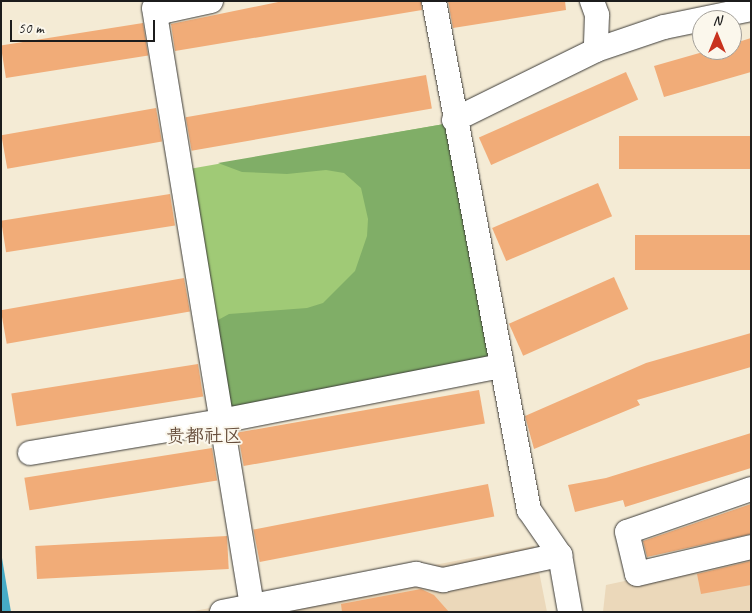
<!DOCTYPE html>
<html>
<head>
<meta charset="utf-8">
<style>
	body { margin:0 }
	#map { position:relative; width:752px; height:613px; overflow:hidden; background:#f4ebd5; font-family:Caveat,"LXGW WenKai TC",sans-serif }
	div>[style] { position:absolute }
	.built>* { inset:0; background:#ebd8ba }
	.green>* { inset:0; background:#a0ca76; transform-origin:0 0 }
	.forest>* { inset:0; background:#80ae67 }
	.water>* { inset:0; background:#46abc6 }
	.building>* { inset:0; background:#f1ac78; transform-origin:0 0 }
	.roads { filter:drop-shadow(0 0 1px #3c3b38) drop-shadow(0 0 1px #3c3b38) }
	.minor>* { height:24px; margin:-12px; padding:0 12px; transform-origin:12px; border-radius:12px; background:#fff }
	span { translate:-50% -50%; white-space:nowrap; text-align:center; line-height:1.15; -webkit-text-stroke:4px #fbf7ec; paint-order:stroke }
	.neighbourhood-label { font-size:19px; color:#674e3c }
	.frame { position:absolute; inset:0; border:2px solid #1c1c1c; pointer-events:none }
	.north { position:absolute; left:692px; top:10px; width:50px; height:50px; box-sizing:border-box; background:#fbf7ec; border:1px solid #a29f99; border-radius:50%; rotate:0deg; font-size:14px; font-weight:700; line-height:20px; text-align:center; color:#1c1c1c }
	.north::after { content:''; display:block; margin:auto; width:18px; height:22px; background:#c8321e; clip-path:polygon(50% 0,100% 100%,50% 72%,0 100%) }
	.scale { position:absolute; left:10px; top:20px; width:145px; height:22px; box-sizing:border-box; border:2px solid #1c1c1c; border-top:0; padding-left:6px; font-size:15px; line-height:18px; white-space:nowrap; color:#1c1c1c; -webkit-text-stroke:4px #fbf7ec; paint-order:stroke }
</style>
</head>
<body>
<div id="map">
	<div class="built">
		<i style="clip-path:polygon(534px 546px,547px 612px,189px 612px)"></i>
		<i style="clip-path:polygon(751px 554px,751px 612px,603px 612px,606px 585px)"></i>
	</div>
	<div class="green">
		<i style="left:450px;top:123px;width:245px;height:272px;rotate:80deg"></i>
	</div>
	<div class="forest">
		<i style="clip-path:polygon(450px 123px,493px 364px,225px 411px,215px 325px,218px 320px,229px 314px,307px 308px,323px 303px,355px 271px,367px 236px,368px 219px,361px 188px,344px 173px,326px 170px,287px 174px,242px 172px,218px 163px)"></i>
	</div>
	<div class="water">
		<i style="clip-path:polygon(1px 552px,11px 612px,1px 612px)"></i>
	</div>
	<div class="building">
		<i style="clip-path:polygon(283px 1px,421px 1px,422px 10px,175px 51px,171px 24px)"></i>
		<i style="clip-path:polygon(448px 1px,565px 1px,566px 10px,453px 28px)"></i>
		<i style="left:143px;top:23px;width:33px;height:144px;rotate:81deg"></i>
		<i style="clip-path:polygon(751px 38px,751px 72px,664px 97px,654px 66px,710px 50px,732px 50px,732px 44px)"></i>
		<i style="left:626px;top:72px;width:30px;height:161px;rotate:66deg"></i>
		<i style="left:426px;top:75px;width:34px;height:244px;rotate:80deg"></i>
		<i style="left:156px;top:108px;width:34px;height:157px;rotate:80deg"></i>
		<i style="left:751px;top:136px;width:33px;height:132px;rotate:90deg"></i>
		<i style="left:598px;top:183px;width:36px;height:115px;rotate:67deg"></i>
		<i style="left:170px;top:194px;width:32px;height:171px;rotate:81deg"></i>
		<i style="left:751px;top:235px;width:35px;height:116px;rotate:90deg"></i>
		<i style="left:614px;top:277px;width:35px;height:115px;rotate:66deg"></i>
		<i style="left:184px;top:278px;width:34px;height:186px;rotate:80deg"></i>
		<i style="clip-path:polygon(751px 333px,751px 367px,637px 400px,640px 405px,534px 449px,525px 416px,646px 363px)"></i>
		<i style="left:198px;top:364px;width:33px;height:189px;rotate:81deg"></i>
		<i style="left:479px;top:390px;width:34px;height:245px;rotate:80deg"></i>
		<i style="clip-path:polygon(751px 433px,751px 468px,625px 507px,623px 500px,575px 512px,568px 485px,606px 478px)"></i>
		<i style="left:212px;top:448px;width:33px;height:190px;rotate:81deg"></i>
		<i style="left:488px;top:484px;width:33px;height:239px;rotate:79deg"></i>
		<i style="clip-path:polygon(751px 504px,751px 534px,647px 557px,643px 541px)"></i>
		<i style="left:227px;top:536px;width:33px;height:192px;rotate:87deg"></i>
		<i style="clip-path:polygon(751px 561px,751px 585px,701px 594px,697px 574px)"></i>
		<i style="clip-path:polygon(421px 589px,434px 595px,449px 612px,342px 612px,341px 604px)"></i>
	</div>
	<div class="roads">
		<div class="minor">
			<i style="left:211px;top:1px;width:47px;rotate:167.7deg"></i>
			<i style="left:165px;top:11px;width:11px;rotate:-165deg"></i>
			<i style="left:154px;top:8px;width:606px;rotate:80.69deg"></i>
			<i style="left:434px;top:1px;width:518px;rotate:79.43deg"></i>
			<i style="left:529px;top:510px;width:55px;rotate:55.4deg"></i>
			<i style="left:560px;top:555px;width:58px;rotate:80deg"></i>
			<i style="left:592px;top:1px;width:15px;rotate:70deg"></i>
			<i style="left:597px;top:15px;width:35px;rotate:92deg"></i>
			<i style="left:454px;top:120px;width:158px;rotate:-26.2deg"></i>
			<i style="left:596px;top:50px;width:72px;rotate:-18.7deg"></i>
			<i style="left:664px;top:27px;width:89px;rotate:-11.7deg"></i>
			<i style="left:30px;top:453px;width:194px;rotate:-9.5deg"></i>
			<i style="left:221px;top:421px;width:285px;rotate:-11.1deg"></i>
			<i style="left:751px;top:489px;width:131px;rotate:160.9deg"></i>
			<i style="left:627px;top:532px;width:43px;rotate:76.6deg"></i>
			<i style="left:637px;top:574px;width:117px;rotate:-13.3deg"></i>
			<i style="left:222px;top:612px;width:198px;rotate:-11.1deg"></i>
			<i style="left:416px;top:574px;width:28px;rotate:13deg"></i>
			<i style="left:443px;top:580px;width:120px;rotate:-12.1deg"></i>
		</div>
	</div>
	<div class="neighbourhood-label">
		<span style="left:204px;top:437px">贵都社区</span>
	</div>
	<div class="frame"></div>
	<div class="north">N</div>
	<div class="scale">50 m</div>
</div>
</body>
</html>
